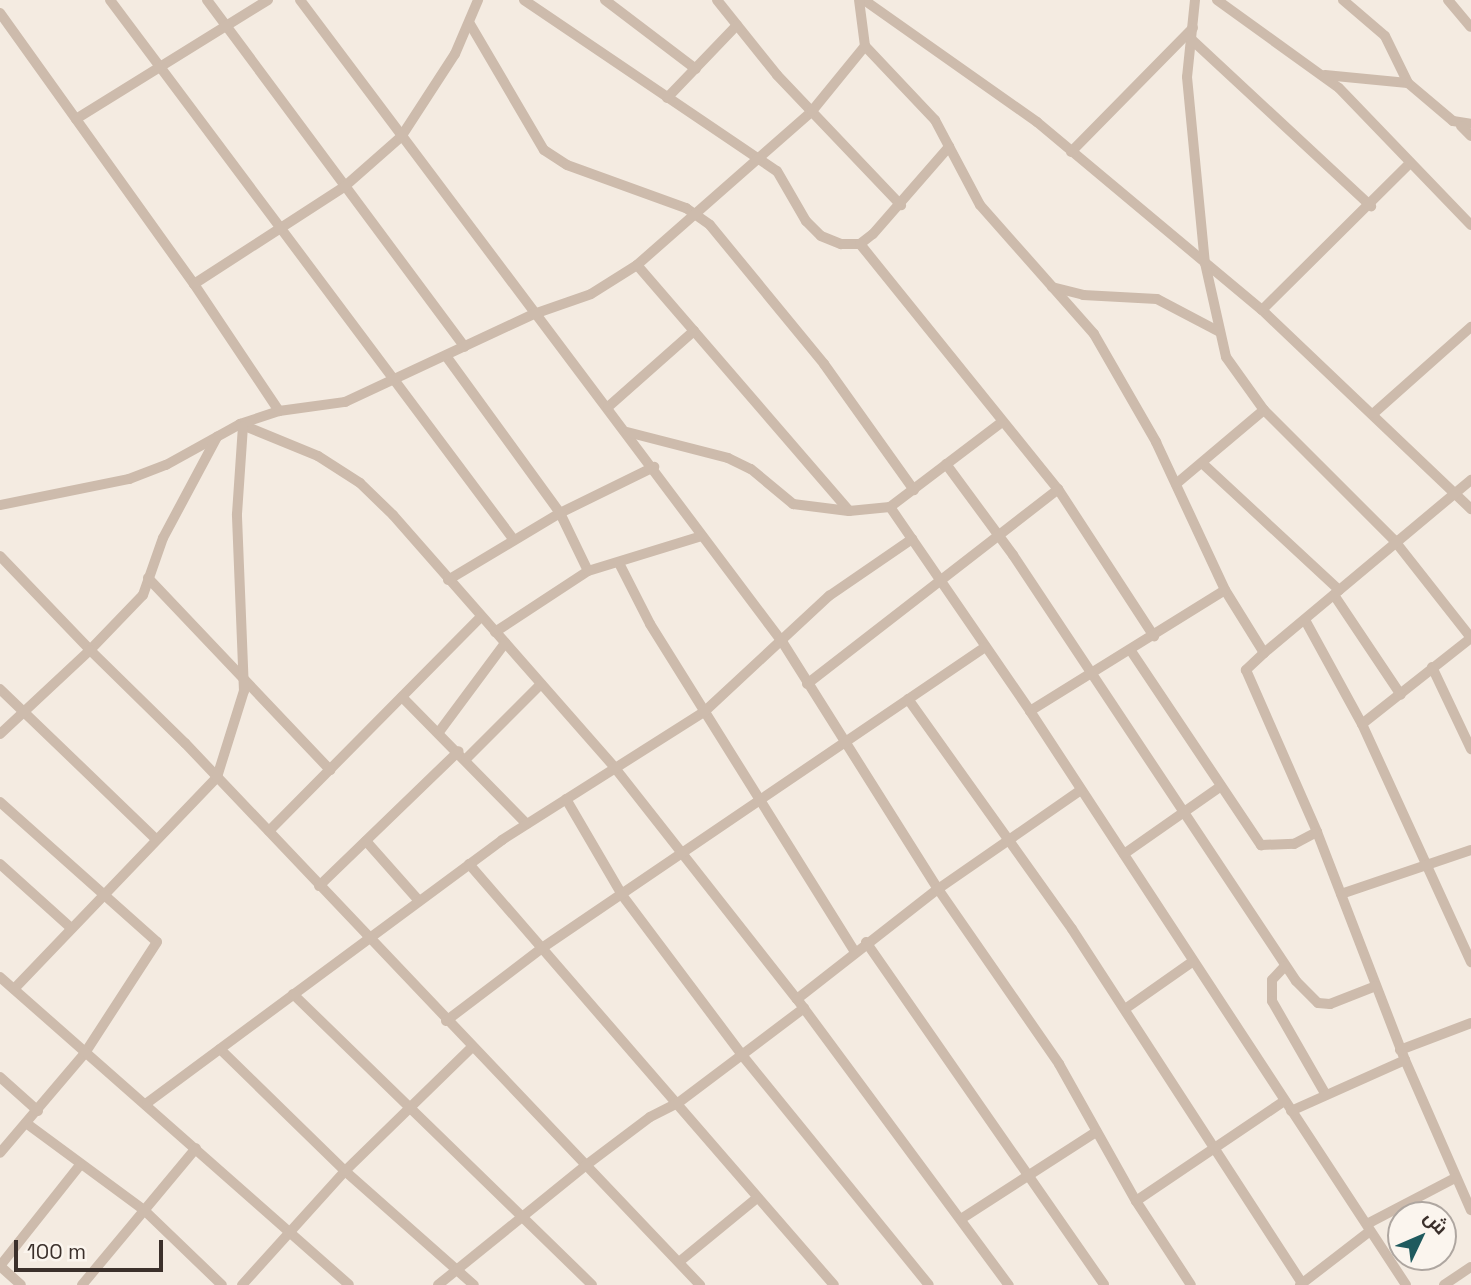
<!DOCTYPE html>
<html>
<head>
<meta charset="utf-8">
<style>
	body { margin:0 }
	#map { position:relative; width:1471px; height:1285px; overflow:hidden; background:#f4ebe1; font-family:"Space Grotesk",Cairo,sans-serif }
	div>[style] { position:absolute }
	.minor>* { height:10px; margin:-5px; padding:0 5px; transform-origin:5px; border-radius:5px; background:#cdbbac }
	span { translate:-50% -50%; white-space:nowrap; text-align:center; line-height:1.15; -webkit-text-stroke:5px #fbf5ee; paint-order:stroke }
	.north { position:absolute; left:1387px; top:1201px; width:70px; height:70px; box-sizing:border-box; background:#fbf5ee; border:2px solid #aea6a0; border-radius:50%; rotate:46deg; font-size:19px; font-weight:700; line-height:28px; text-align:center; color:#3b302b }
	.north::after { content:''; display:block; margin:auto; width:24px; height:32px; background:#1f5a5e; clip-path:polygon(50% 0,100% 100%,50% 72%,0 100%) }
	.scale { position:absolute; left:14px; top:1240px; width:149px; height:32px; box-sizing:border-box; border:4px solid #3b302b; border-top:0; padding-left:9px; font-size:21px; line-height:24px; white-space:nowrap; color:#3b302b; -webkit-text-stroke:5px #fbf5ee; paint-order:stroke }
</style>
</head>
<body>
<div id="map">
	<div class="minor">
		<i style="left:110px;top:0;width:674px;rotate:53.2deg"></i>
		<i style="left:207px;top:0;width:432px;rotate:53.4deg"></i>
		<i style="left:300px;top:0;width:804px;rotate:53.09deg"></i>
		<i style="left:783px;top:643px;width:291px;rotate:57.8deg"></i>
		<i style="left:938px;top:889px;width:213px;rotate:55.3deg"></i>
		<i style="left:1059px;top:1064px;width:157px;rotate:60.7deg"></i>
		<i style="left:1136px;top:1201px;width:100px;rotate:56.8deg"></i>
		<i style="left:524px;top:0;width:305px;rotate:34.1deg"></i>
		<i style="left:777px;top:171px;width:58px;rotate:59.9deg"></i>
		<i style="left:806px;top:221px;width:21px;rotate:45deg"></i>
		<i style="left:821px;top:236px;width:22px;rotate:22deg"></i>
		<i style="left:841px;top:244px;width:19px"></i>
		<i style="left:860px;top:244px;width:16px;rotate:-38deg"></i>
		<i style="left:873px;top:234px;width:116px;rotate:-48.9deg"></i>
		<i style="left:605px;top:0;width:114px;rotate:37.2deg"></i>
		<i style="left:717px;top:0;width:96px;rotate:51.3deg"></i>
		<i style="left:777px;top:75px;width:180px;rotate:46.4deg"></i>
		<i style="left:864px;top:0;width:212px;rotate:35.2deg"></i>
		<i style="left:1037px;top:122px;width:293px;rotate:39.9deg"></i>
		<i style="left:1262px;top:310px;width:289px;rotate:43.6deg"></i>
		<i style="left:1195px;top:0;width:77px;rotate:95.9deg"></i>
		<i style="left:1187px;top:77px;width:187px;rotate:84.5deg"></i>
		<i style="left:1205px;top:263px;width:96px;rotate:77.4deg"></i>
		<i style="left:1226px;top:357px;width:65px;rotate:54.4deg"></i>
		<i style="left:1264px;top:410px;width:184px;rotate:45deg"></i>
		<i style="left:1394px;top:540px;width:125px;rotate:51.8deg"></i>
		<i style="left:1217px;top:0;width:150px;rotate:35.8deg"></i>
		<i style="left:1339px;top:88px;width:190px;rotate:46.1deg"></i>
		<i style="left:1343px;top:0;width:55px;rotate:40.6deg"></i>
		<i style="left:1385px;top:36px;width:52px;rotate:63.9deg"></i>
		<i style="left:1448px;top:0;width:35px;rotate:50deg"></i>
		<i style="left:0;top:13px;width:333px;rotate:54.4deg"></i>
		<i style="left:194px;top:284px;width:153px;rotate:56.2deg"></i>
		<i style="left:470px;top:24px;width:146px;rotate:59.6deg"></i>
		<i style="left:544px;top:150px;width:27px;rotate:33deg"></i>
		<i style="left:567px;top:165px;width:127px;rotate:19.9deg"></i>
		<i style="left:686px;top:208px;width:29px;rotate:35deg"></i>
		<i style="left:710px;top:225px;width:180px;rotate:50.6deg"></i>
		<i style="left:824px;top:364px;width:155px;rotate:54.5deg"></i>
		<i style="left:1191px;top:39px;width:246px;rotate:42.9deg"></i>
		<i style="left:865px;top:46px;width:102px;rotate:46.6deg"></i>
		<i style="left:935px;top:120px;width:96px;rotate:62.1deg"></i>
		<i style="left:980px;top:205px;width:172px;rotate:48.5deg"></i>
		<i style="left:1094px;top:334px;width:125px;rotate:60.1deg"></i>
		<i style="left:1156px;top:442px;width:163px;rotate:65deg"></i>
		<i style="left:1225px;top:590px;width:74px;rotate:58.2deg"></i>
		<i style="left:1264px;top:653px;width:25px;rotate:137deg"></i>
		<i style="left:1246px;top:670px;width:177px;rotate:66.3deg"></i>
		<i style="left:1317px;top:832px;width:244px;rotate:68.9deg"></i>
		<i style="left:1405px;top:1060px;width:164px;rotate:66.3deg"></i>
		<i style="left:1325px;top:75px;width:83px;rotate:5.5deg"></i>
		<i style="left:1408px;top:83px;width:59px;rotate:40.2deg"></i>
		<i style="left:1453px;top:121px;width:18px;rotate:9deg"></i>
		<i style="left:667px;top:98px;width:101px;rotate:-46.2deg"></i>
		<i style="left:76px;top:119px;width:226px;rotate:-31.8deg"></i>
		<i style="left:1461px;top:126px;width:14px;rotate:45deg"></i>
		<i style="left:1071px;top:152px;width:174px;rotate:-45.5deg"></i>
		<i style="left:860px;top:244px;width:315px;rotate:51.1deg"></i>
		<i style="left:1058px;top:489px;width:176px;rotate:56.9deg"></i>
		<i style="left:637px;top:265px;width:325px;rotate:49.2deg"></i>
		<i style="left:194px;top:284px;width:179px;rotate:-32.9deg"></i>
		<i style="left:344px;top:187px;width:76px;rotate:-41.3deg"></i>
		<i style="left:401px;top:137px;width:99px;rotate:-57deg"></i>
		<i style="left:455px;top:54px;width:59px;rotate:-66.9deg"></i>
		<i style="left:1052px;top:287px;width:32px;rotate:14deg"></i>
		<i style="left:1083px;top:295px;width:74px;rotate:3.1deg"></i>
		<i style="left:1157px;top:299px;width:69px;rotate:27.7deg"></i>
		<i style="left:1262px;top:310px;width:209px;rotate:-44.8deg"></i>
		<i style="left:446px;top:356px;width:194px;rotate:54deg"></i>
		<i style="left:560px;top:513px;width:64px;rotate:64.2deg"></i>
		<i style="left:608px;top:407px;width:115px;rotate:-41.5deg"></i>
		<i style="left:1374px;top:413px;width:130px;rotate:-41.6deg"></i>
		<i style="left:240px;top:424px;width:84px;rotate:22.3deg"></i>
		<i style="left:318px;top:456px;width:50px;rotate:32.7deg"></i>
		<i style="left:360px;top:483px;width:46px;rotate:44.1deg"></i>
		<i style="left:393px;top:515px;width:337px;rotate:48.7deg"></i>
		<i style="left:615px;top:768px;width:294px;rotate:51.8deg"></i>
		<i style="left:797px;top:999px;width:356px;rotate:53.5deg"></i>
		<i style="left:627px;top:432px;width:104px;rotate:14.4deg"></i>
		<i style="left:728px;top:458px;width:25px;rotate:26deg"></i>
		<i style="left:751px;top:469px;width:55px;rotate:39.8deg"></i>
		<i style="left:793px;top:504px;width:56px;rotate:7.1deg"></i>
		<i style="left:849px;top:511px;width:41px;rotate:-5.6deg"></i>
		<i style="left:890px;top:507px;width:141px;rotate:-37.2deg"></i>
		<i style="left:1202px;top:463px;width:187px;rotate:42.8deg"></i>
		<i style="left:946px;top:464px;width:113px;rotate:53.6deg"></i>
		<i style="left:1013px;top:555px;width:511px;rotate:56.4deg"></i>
		<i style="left:1296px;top:981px;width:31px;rotate:45deg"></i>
		<i style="left:1318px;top:1003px;width:12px;rotate:5deg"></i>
		<i style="left:1330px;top:1004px;width:49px;rotate:-21.4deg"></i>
		<i style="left:1176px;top:484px;width:115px;rotate:-40.1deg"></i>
		<i style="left:0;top:505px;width:132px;rotate:-11.4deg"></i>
		<i style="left:129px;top:479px;width:40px;rotate:-21deg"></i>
		<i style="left:166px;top:465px;width:85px;rotate:-29deg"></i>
		<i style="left:240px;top:424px;width:41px;rotate:-18.4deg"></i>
		<i style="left:279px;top:411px;width:67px;rotate:-7.8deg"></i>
		<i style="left:345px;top:402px;width:208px;rotate:-25deg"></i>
		<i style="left:534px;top:314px;width:60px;rotate:-19.3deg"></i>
		<i style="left:591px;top:294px;width:54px;rotate:-32.2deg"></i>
		<i style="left:637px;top:265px;width:233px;rotate:-41.3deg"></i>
		<i style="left:812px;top:111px;width:84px;rotate:-50.8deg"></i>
		<i style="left:865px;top:46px;width:46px;rotate:-97.4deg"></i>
		<i style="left:890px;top:507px;width:247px;rotate:55.5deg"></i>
		<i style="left:1030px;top:711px;width:686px;rotate:56.77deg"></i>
		<i style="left:0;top:556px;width:130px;rotate:46.2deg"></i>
		<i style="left:90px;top:650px;width:76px;rotate:-46.1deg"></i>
		<i style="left:143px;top:595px;width:60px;rotate:-70.7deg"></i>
		<i style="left:163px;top:538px;width:115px;rotate:-61.9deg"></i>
		<i style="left:620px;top:565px;width:66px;rotate:63deg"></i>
		<i style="left:650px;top:624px;width:387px;rotate:58deg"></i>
		<i style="left:148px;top:578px;width:265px;rotate:46.5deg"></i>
		<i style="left:448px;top:580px;width:131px;rotate:-30.9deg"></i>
		<i style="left:560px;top:513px;width:105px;rotate:-26.1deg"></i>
		<i style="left:1334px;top:595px;width:120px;rotate:56.2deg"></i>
		<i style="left:1305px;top:620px;width:119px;rotate:61.3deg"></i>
		<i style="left:1362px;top:724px;width:262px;rotate:65.4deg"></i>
		<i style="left:495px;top:632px;width:111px;rotate:-33.3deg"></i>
		<i style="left:588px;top:571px;width:119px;rotate:-17.1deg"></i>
		<i style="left:1131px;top:651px;width:234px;rotate:56.2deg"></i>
		<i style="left:1261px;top:845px;width:33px;rotate:-2deg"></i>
		<i style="left:1294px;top:844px;width:26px;rotate:-28deg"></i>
		<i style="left:1264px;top:653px;width:270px;rotate:-39.9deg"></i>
		<i style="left:1432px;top:667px;width:91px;rotate:64.6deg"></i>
		<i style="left:807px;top:684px;width:318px;rotate:-37.8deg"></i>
		<i style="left:0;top:689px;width:216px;rotate:43.9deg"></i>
		<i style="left:402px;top:697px;width:178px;rotate:45.5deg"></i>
		<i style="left:908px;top:699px;width:282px;rotate:54.5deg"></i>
		<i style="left:1072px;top:929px;width:424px;rotate:57deg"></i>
		<i style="left:1030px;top:711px;width:229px;rotate:-31.8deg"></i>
		<i style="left:1362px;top:724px;width:139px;rotate:-38.3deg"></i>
		<i style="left:439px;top:732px;width:111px;rotate:-53.4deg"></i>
		<i style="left:0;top:734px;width:123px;rotate:-43deg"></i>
		<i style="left:90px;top:650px;width:133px;rotate:44.4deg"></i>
		<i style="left:185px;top:743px;width:748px;rotate:46.46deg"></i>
		<i style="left:466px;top:759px;width:106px;rotate:-45deg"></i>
		<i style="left:566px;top:799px;width:111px;rotate:59.7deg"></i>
		<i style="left:622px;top:895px;width:200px;rotate:53.1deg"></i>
		<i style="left:742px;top:1055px;width:296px;rotate:50.9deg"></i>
		<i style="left:0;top:802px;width:210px;rotate:41.7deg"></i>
		<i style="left:157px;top:942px;width:132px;rotate:123deg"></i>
		<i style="left:85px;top:1053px;width:131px;rotate:130.4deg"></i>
		<i style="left:269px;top:831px;width:301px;rotate:-45.3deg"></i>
		<i style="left:366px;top:841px;width:80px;rotate:48.5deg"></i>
		<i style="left:1124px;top:854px;width:118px;rotate:-35deg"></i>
		<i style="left:0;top:864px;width:96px;rotate:42deg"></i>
		<i style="left:469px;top:864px;width:557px;rotate:49.08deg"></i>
		<i style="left:319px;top:886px;width:194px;rotate:-44deg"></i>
		<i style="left:1341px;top:894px;width:137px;rotate:-18.7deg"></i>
		<i style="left:866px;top:942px;width:417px;rotate:55.2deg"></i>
		<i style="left:1285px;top:966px;width:19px;rotate:133deg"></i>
		<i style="left:1272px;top:980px;width:21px;rotate:90deg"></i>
		<i style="left:1272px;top:1001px;width:106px;rotate:60.1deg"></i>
		<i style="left:0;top:977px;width:465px;rotate:41.4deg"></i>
		<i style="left:14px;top:989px;width:294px;rotate:-46.2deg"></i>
		<i style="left:217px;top:777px;width:90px;rotate:-72.6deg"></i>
		<i style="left:244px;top:691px;width:177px;rotate:-92.3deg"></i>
		<i style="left:237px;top:514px;width:88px;rotate:-86.1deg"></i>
		<i style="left:293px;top:994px;width:417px;rotate:44.2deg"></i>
		<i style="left:797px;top:999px;width:179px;rotate:-38deg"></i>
		<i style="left:938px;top:889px;width:174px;rotate:-34.7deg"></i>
		<i style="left:1125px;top:1009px;width:82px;rotate:-35deg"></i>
		<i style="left:446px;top:1021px;width:121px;rotate:-37.2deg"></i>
		<i style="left:542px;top:948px;width:536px;rotate:-34.19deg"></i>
		<i style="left:220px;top:1049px;width:175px;rotate:44.3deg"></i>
		<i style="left:345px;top:1171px;width:172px;rotate:41.5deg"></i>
		<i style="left:1400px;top:1050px;width:76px;rotate:-20.8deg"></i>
		<i style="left:0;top:1077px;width:51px;rotate:41.8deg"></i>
		<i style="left:147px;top:1103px;width:442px;rotate:-36.5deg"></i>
		<i style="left:502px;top:840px;width:239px;rotate:-32.4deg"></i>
		<i style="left:704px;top:712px;width:171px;rotate:-42.9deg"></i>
		<i style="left:829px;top:596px;width:101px;rotate:-34.5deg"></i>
		<i style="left:1291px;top:1111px;width:125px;rotate:-24.1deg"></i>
		<i style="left:26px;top:1123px;width:147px;rotate:36.4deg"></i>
		<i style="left:144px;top:1210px;width:108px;rotate:43.9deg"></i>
		<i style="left:1136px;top:1201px;width:179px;rotate:-34deg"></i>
		<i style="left:961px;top:1219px;width:161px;rotate:-32.8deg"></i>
		<i style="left:1367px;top:1224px;width:99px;rotate:-27.6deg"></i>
		<i style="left:679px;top:1262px;width:101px;rotate:-39.4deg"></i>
		<i style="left:0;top:1266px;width:129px;rotate:-51.6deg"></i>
		<i style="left:0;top:1266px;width:28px;rotate:42deg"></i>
		<i style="left:82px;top:1285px;width:178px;rotate:-50.2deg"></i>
		<i style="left:242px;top:1285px;width:154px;rotate:-47.9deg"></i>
		<i style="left:345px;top:1171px;width:176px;rotate:-44.3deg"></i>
		<i style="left:438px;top:1285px;width:189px;rotate:-39deg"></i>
		<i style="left:585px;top:1166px;width:81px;rotate:-37deg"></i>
		<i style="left:650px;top:1117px;width:31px;rotate:-27deg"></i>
		<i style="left:678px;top:1103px;width:158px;rotate:-37deg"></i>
		<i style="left:1300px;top:1285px;width:88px;rotate:-37.6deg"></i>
		<i style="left:1444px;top:1285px;width:32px;rotate:-34deg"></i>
	</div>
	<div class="north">ش</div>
	<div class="scale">100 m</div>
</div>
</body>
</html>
